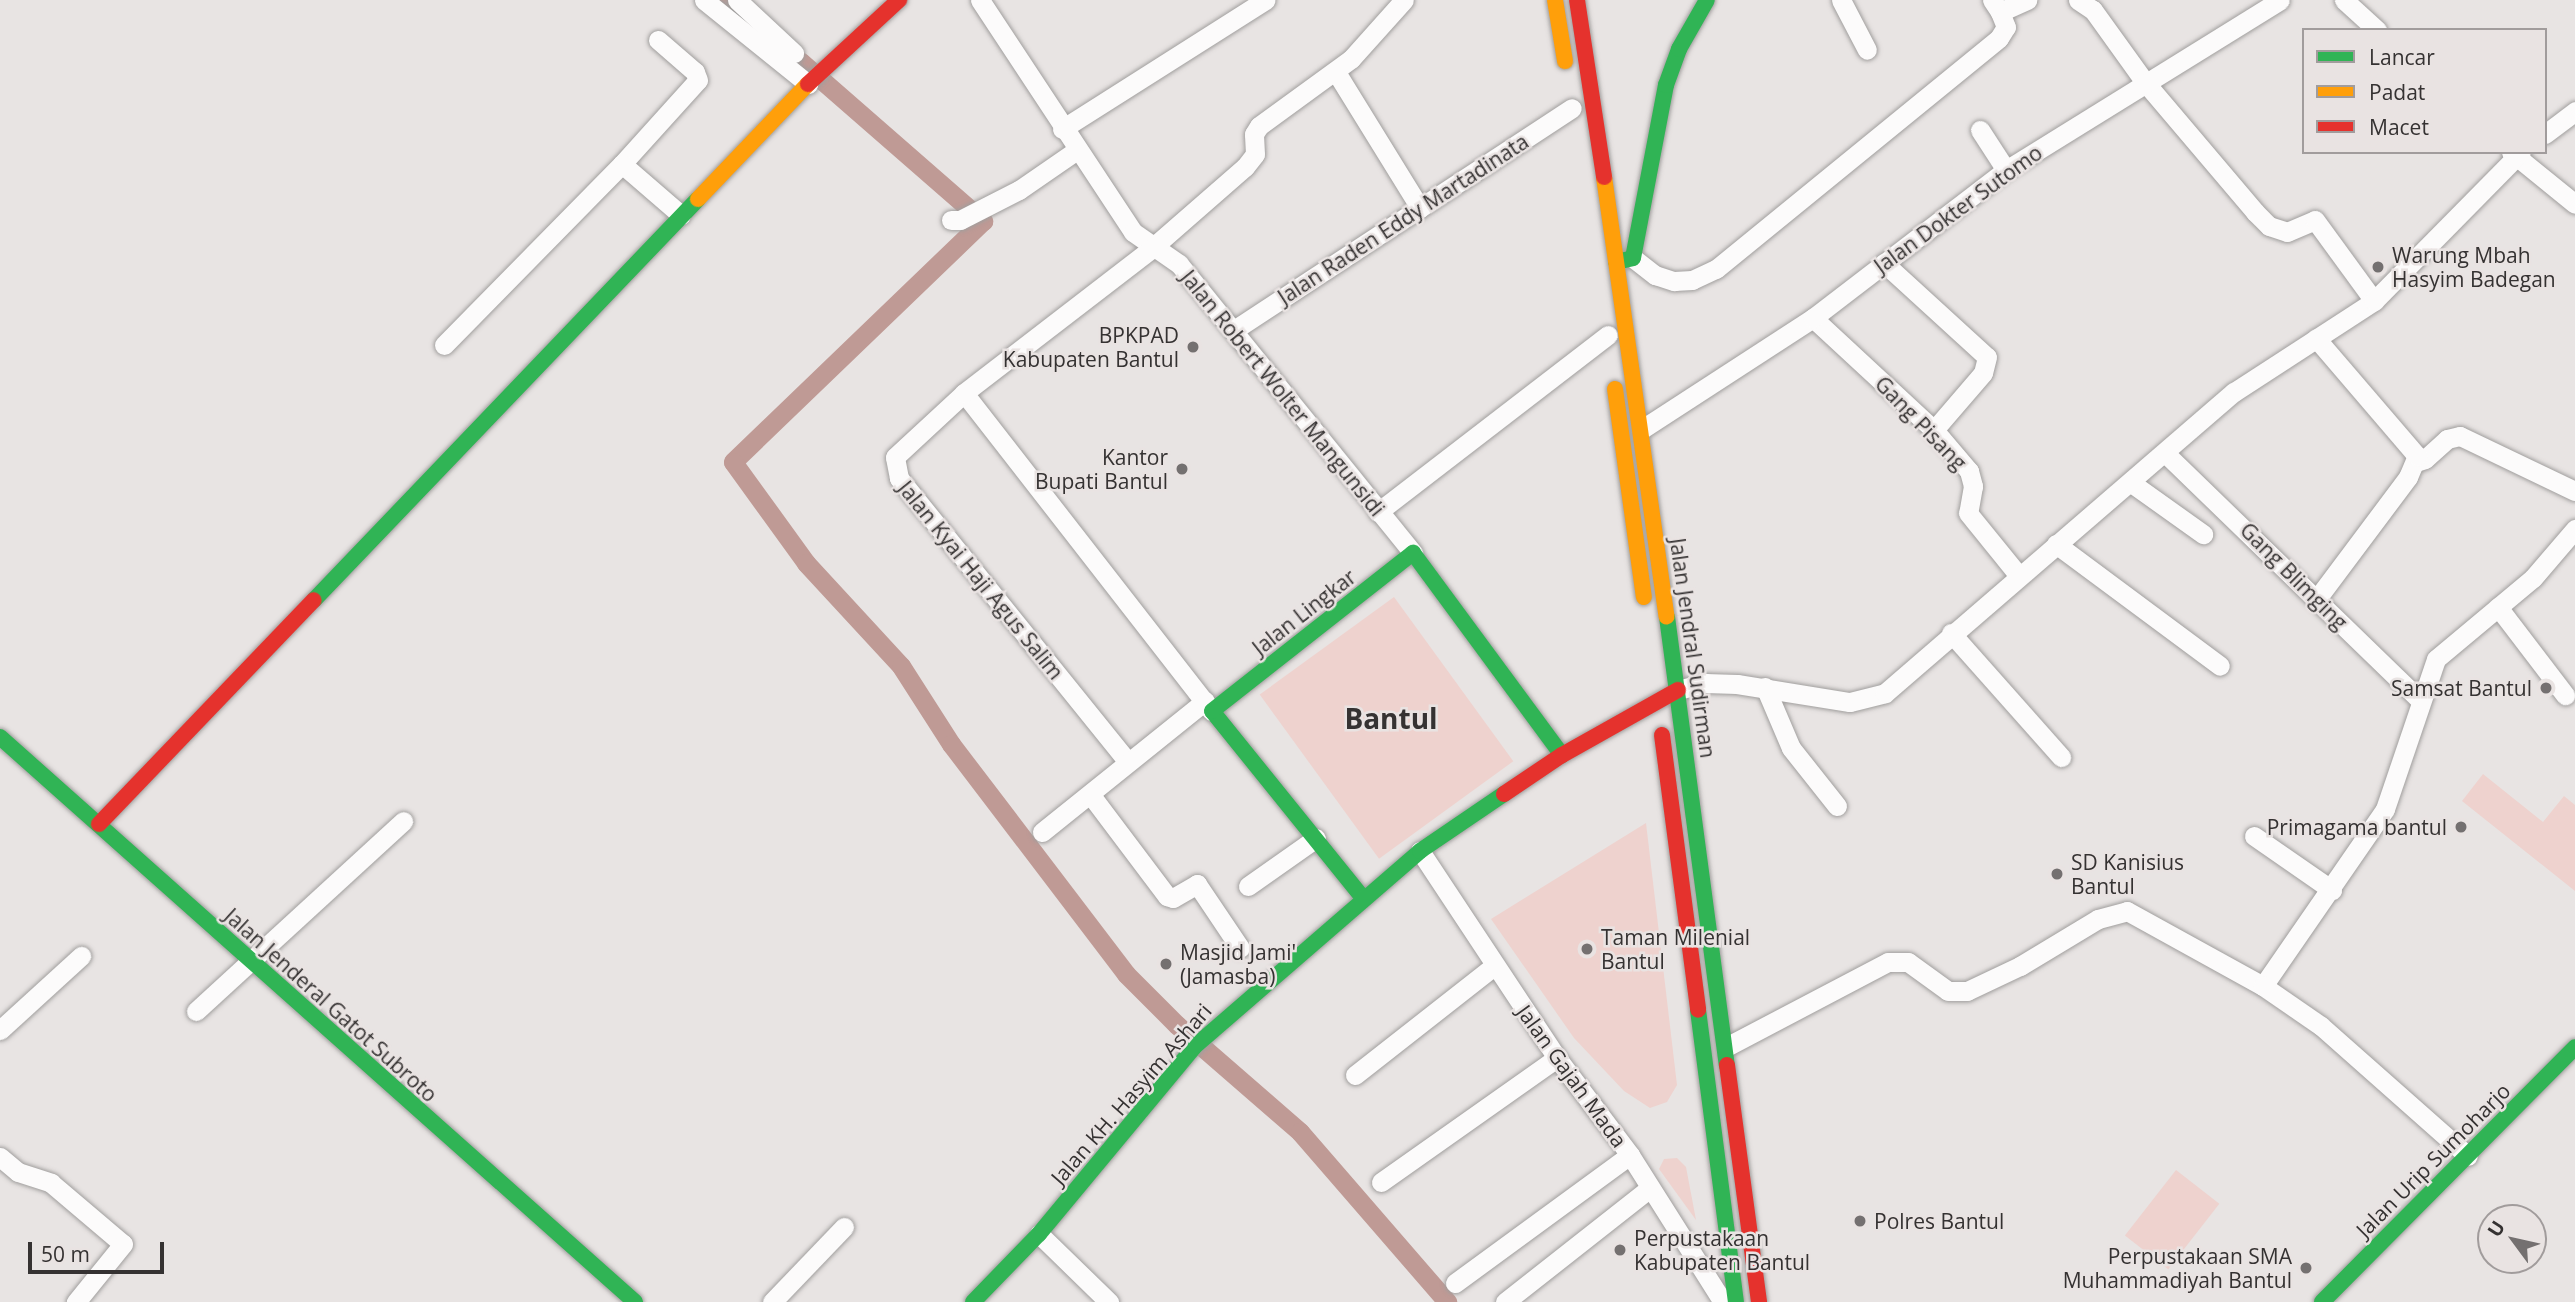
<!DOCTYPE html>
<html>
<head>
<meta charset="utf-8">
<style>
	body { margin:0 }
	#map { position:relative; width:2575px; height:1302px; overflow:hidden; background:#e8e4e3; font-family:"Open Sans",sans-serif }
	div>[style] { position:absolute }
	.green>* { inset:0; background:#eed2ce; transform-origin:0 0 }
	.canal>* { height:19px; margin:-9.5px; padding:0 9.5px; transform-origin:9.5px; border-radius:9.5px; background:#bf9a95 }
	.roads { filter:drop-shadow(0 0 2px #a09e9d) drop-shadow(0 0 2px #a09e9d) }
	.street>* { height:19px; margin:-9.5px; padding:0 9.5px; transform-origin:9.5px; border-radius:9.5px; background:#fcfbfb }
	.fast>* { height:16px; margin:-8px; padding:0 8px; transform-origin:8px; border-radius:8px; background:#30b455 }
	.slow>* { height:16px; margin:-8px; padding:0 8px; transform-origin:8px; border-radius:8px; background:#ff9f0a }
	.jam>* { height:16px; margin:-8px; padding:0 8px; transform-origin:8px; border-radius:8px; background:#e5322d }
	.dots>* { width:19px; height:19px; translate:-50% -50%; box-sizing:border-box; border:4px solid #e9e3e2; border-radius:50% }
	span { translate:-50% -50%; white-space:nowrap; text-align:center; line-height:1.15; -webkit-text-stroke:5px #e9e3e2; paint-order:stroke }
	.street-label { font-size:21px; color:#353232 }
	.poi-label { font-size:21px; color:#353232 }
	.left { translate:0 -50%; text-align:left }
	.right { translate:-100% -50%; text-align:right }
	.district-label { font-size:28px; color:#353232; font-weight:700 }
	.legend { position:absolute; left:2302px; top:28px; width:245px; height:126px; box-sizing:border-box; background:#e9e3e2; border:2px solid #a19c9c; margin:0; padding:9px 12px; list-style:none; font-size:21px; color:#353232 }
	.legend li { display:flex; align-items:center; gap:14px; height:35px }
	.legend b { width:35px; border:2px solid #a19c9c }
	.north { position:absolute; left:2477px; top:1204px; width:70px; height:70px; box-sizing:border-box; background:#e9e3e2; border:2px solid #a19c9c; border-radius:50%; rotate:303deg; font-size:19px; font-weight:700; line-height:28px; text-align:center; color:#353232 }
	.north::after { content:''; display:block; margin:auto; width:24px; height:32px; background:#747070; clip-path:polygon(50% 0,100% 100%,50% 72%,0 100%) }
	.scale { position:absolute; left:28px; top:1242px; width:136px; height:32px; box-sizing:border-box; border:4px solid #353232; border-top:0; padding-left:9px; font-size:21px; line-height:24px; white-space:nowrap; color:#353232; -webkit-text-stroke:5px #e9e3e2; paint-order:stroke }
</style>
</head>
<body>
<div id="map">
	<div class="green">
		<i style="left:1394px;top:597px;width:203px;height:166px;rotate:54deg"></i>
		<i style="clip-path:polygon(2483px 774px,2543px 822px,2564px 796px,2575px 805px,2575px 891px,2462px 801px)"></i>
		<i style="clip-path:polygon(1646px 823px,1677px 1085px,1667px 1102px,1650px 1108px,1624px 1091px,1574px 1038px,1491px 919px)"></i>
		<i style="clip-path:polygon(1677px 1158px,1686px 1167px,1696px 1220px,1659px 1169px,1664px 1159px)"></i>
		<i style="left:2176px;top:1170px;width:55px;height:83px;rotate:38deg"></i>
	</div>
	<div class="canal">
		<i style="left:721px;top:0;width:101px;rotate:37.8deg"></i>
		<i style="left:801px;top:62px;width:242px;rotate:41.1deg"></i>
		<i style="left:983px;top:221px;width:347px;rotate:136.1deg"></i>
		<i style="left:733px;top:462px;width:125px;rotate:54.1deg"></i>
		<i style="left:806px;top:563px;width:140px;rotate:47.3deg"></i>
		<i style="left:901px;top:666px;width:93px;rotate:57.3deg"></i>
		<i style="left:951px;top:744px;width:289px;rotate:52.7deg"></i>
		<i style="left:1126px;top:974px;width:72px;rotate:45deg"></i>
		<i style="left:1177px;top:1025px;width:163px;rotate:41deg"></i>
		<i style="left:1300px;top:1132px;width:225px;rotate:49.1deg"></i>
	</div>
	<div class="roads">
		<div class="street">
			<i style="left:704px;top:0;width:134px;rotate:38.9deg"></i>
			<i style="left:737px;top:0;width:78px;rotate:42.9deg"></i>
			<i style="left:980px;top:0;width:278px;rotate:56.6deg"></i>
			<i style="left:1133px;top:232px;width:56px;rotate:34.8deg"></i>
			<i style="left:1179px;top:264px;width:372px;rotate:51deg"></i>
			<i style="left:1841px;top:0;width:56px;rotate:62.5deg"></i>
			<i style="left:1992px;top:0;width:14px;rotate:56deg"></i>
			<i style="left:2000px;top:12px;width:30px;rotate:-24deg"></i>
			<i style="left:2078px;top:0;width:18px;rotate:34deg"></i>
			<i style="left:2093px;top:10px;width:87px;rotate:54.3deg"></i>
			<i style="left:2144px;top:81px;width:172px;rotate:49.7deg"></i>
			<i style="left:2255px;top:212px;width:20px;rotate:45deg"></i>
			<i style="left:2269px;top:226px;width:19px;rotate:18deg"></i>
			<i style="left:2287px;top:232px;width:30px;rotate:-23deg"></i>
			<i style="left:2315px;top:220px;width:100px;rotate:53.9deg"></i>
			<i style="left:2344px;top:0;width:45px;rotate:42.3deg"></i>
			<i style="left:1336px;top:72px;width:160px;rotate:58.3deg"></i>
			<i style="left:1062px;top:129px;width:241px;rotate:-32.4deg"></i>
			<i style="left:1980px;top:130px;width:48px;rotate:57deg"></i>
			<i style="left:2545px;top:134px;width:38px;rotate:-37deg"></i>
			<i style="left:2511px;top:152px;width:82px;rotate:39.1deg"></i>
			<i style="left:622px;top:164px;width:113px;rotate:-47.9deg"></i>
			<i style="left:698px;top:80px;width:9px;rotate:-111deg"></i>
			<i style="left:695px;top:72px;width:49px;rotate:-139.1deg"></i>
			<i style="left:951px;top:220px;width:9px"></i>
			<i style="left:960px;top:220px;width:66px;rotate:-27deg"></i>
			<i style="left:1019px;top:190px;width:70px;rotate:-34.6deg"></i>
			<i style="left:1633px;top:258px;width:28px;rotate:38deg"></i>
			<i style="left:1655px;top:275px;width:20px;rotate:18deg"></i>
			<i style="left:1674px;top:281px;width:18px;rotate:-3deg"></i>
			<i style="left:1692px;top:280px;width:26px;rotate:-25deg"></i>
			<i style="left:1716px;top:269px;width:365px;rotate:-39.2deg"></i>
			<i style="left:1999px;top:38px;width:13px;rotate:-58deg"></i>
			<i style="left:2006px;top:27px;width:16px;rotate:-112deg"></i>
			<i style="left:1884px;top:263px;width:139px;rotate:42.4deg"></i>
			<i style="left:1987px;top:357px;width:16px;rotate:104deg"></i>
			<i style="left:1983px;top:373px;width:75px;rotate:130.7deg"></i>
			<i style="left:1813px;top:318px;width:165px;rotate:42.8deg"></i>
			<i style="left:1934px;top:430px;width:54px;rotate:49.5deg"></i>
			<i style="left:1969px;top:471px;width:16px;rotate:75deg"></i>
			<i style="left:1973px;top:486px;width:27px;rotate:100deg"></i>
			<i style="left:1968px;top:513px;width:81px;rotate:51deg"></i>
			<i style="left:1234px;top:330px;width:404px;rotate:-33.3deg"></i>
			<i style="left:444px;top:345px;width:254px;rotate:-45.5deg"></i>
			<i style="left:622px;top:164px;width:78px;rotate:40.8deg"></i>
			<i style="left:964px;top:393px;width:403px;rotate:52.1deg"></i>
			<i style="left:1642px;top:429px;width:204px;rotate:-33deg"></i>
			<i style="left:1813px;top:318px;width:243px;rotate:-37.5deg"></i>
			<i style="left:2006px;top:170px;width:322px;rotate:-31.8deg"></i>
			<i style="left:2165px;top:453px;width:356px;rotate:44.1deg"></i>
			<i style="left:2416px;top:462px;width:9px;rotate:-18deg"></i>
			<i style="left:2425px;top:459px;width:30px;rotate:-42deg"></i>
			<i style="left:2447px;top:439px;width:13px;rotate:-13deg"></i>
			<i style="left:2460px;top:436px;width:127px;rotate:25.6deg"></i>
			<i style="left:2130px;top:482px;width:90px;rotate:35.5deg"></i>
			<i style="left:1378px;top:512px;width:290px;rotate:-37.6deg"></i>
			<i style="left:2056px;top:544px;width:204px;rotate:36.6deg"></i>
			<i style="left:2316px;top:600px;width:154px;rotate:-53.2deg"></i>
			<i style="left:2408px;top:477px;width:23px;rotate:-67deg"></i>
			<i style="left:2417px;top:456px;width:155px;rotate:-130.6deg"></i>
			<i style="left:2498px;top:607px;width:111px;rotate:52.7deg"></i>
			<i style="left:1951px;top:633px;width:166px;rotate:48.4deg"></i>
			<i style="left:1765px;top:687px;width:66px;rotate:66.9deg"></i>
			<i style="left:1791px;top:748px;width:74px;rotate:51.6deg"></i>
			<i style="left:1678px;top:690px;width:28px;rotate:-15deg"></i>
			<i style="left:1705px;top:683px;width:32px;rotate:2deg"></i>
			<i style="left:1737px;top:684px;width:114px;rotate:9.1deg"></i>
			<i style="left:1850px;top:702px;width:36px;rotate:-14deg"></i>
			<i style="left:1885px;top:693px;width:461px;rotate:-40.8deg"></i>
			<i style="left:2234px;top:392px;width:167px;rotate:-33deg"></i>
			<i style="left:2374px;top:301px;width:209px;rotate:-45.4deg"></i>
			<i style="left:1128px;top:762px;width:365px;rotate:-128.9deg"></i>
			<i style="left:899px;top:478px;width:21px;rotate:-101deg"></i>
			<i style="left:895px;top:457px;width:94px;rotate:-42.8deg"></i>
			<i style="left:964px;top:393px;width:237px;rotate:-37.6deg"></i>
			<i style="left:1152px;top:248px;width:123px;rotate:-41.1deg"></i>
			<i style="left:1245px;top:167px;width:16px;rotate:-52deg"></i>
			<i style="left:1255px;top:154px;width:20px;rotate:-93deg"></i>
			<i style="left:1254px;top:134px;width:9px;rotate:-58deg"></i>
			<i style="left:1259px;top:126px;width:114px;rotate:-36.1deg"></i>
			<i style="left:1351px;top:59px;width:79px;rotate:-48.1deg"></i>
			<i style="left:1090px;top:794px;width:128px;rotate:53deg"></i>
			<i style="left:1167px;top:896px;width:6px;rotate:18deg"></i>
			<i style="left:1173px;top:898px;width:28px;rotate:-30deg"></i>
			<i style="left:1197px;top:884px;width:77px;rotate:56.1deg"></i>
			<i style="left:1042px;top:832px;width:209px;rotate:-38.8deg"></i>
			<i style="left:2254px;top:836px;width:95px;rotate:34.7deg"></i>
			<i style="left:1420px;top:851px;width:248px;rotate:56.5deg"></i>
			<i style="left:1557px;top:1058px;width:121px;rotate:53deg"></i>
			<i style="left:1630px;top:1155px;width:174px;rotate:57.7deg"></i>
			<i style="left:1248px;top:886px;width:83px;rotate:-35.2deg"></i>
			<i style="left:2263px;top:986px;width:215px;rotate:-55.4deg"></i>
			<i style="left:2385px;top:809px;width:158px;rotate:-71.2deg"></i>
			<i style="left:2436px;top:659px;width:126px;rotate:-39.9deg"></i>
			<i style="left:2533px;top:578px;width:65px;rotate:-49.4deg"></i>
			<i style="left:196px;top:1011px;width:281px;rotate:-42.5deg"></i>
			<i style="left:0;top:1030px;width:110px;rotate:-42.4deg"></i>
			<i style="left:1726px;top:1047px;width:183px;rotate:-27.7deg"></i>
			<i style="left:1888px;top:962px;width:20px"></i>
			<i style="left:1908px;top:962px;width:49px;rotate:35.9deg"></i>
			<i style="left:1948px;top:991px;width:19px"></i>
			<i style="left:1967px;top:991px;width:59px;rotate:-25.3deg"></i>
			<i style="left:2020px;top:966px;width:91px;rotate:-31.1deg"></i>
			<i style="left:2098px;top:919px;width:30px;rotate:-15deg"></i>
			<i style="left:2127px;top:911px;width:155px;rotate:28.9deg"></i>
			<i style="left:2263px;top:986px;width:70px;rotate:34.6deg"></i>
			<i style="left:2321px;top:1026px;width:196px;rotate:41.5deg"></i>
			<i style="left:1355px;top:1075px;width:177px;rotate:-38.1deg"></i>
			<i style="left:0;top:1157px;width:23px;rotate:40deg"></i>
			<i style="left:18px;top:1172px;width:35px;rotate:18deg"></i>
			<i style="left:51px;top:1183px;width:94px;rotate:40.3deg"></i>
			<i style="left:123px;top:1244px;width:75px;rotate:129deg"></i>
			<i style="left:1381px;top:1182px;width:215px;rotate:-35.2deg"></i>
			<i style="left:1039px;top:1234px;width:98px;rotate:44.2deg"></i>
			<i style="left:1455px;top:1283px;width:217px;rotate:-36.2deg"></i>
			<i style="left:772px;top:1302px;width:104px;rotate:-46.2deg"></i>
			<i style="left:1505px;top:1302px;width:184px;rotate:-38.2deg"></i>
		</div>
		<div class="fast">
			<i style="left:1616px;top:262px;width:17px;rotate:-13deg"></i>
			<i style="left:1633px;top:258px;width:176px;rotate:-79.2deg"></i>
			<i style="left:1666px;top:85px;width:38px;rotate:-70deg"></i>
			<i style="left:1679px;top:49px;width:56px;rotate:-60.3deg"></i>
			<i style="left:314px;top:600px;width:555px;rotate:-46.24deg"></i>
			<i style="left:1667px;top:617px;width:452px;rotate:82.4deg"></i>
			<i style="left:0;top:737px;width:850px;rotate:41.66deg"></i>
			<i style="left:1363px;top:898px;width:240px;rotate:-128.9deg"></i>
			<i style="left:1212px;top:711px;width:256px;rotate:-38.2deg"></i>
			<i style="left:1413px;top:553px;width:251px;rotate:53.6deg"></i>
			<i style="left:1698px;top:1010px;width:294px;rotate:82.6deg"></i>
			<i style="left:973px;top:1302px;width:95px;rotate:-45.9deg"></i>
			<i style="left:1039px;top:1234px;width:243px;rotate:-50.3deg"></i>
			<i style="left:1194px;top:1047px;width:299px;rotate:-40.9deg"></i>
			<i style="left:1420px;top:851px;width:102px;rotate:-34.2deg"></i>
			<i style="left:2322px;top:1302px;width:359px;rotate:-45.2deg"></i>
		</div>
		<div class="slow">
			<i style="left:1555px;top:0;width:62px;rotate:80.7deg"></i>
			<i style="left:1604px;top:177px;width:444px;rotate:81.9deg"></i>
			<i style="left:698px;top:199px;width:158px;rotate:-46.3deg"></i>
			<i style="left:1615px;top:389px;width:210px;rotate:82.1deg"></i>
		</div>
		<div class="jam">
			<i style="left:1577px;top:0;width:179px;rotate:81.3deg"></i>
			<i style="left:808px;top:84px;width:124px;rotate:-42.7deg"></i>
			<i style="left:1662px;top:735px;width:277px;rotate:82.5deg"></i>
			<i style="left:1504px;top:794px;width:70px;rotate:-33.9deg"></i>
			<i style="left:1562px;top:755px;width:133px;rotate:-29.3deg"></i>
			<i style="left:99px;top:824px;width:310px;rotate:-46.2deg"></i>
			<i style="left:1727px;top:1065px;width:239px;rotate:82.3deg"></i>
		</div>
	</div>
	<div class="dots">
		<i style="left:2378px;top:267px;background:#747070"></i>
		<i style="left:1193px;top:347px;background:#747070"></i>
		<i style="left:1182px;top:469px;background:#747070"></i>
		<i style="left:2546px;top:688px;background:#747070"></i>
		<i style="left:2461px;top:827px;background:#747070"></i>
		<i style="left:2057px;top:874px;background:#747070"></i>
		<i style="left:1587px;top:949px;background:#747070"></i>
		<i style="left:1166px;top:964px;background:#747070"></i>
		<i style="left:1860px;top:1221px;background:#747070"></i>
		<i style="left:1620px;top:1250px;background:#747070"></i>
		<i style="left:2306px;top:1268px;background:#747070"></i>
	</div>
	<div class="street-label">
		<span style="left:1958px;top:209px;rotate:-36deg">Jalan Dokter Sutomo</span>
		<span style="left:1403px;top:219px;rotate:-33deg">Jalan Raden Eddy Martadinata</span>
		<span style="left:1283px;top:393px;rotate:51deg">Jalan Robert Wolter Mangunsidi</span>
		<span style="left:1921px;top:423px;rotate:46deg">Gang Pisang</span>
		<span style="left:2294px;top:576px;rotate:45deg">Gang Blimging</span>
		<span style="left:981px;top:580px;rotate:51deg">Jalan Kyai Haji Agus Salim</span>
		<span style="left:1304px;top:612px;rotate:-38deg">Jalan Lingkar</span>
		<span style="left:1693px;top:648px;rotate:82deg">Jalan Jendral Sudirman</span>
		<span style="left:331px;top:1005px;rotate:42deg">Jalan Jenderal Gatot Subroto</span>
		<span style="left:1572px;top:1076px;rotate:54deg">Jalan Gajah Mada</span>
		<span style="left:1131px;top:1094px;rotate:-49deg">Jalan KH. Hasyim Ashari</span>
		<span style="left:2433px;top:1160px;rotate:-45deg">Jalan Urip Sumoharjo</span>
	</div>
	<div class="poi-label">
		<span class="left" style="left:2392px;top:267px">Warung Mbah<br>Hasyim Badegan</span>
		<span class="right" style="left:1179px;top:347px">BPKPAD<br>Kabupaten Bantul</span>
		<span class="right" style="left:1168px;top:469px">Kantor<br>Bupati Bantul</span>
		<span class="right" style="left:2532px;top:688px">Samsat Bantul</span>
		<span class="right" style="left:2447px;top:827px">Primagama bantul</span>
		<span class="left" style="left:2071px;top:874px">SD Kanisius<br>Bantul</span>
		<span class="left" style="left:1601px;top:949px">Taman Milenial<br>Bantul</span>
		<span class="left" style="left:1180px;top:964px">Masjid Jami'<br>(Jamasba)</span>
		<span class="left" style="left:1874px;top:1221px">Polres Bantul</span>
		<span class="left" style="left:1634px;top:1250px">Perpustakaan<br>Kabupaten Bantul</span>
		<span class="right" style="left:2292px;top:1268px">Perpustakaan SMA<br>Muhammadiyah Bantul</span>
	</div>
	<div class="district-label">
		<span style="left:1391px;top:718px">Bantul</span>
	</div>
	<ul class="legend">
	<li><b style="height:9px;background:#30b455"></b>Lancar</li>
	<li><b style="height:9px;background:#ff9f0a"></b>Padat</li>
	<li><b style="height:9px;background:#e5322d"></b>Macet</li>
	</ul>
	<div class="north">U</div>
	<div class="scale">50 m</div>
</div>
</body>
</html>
